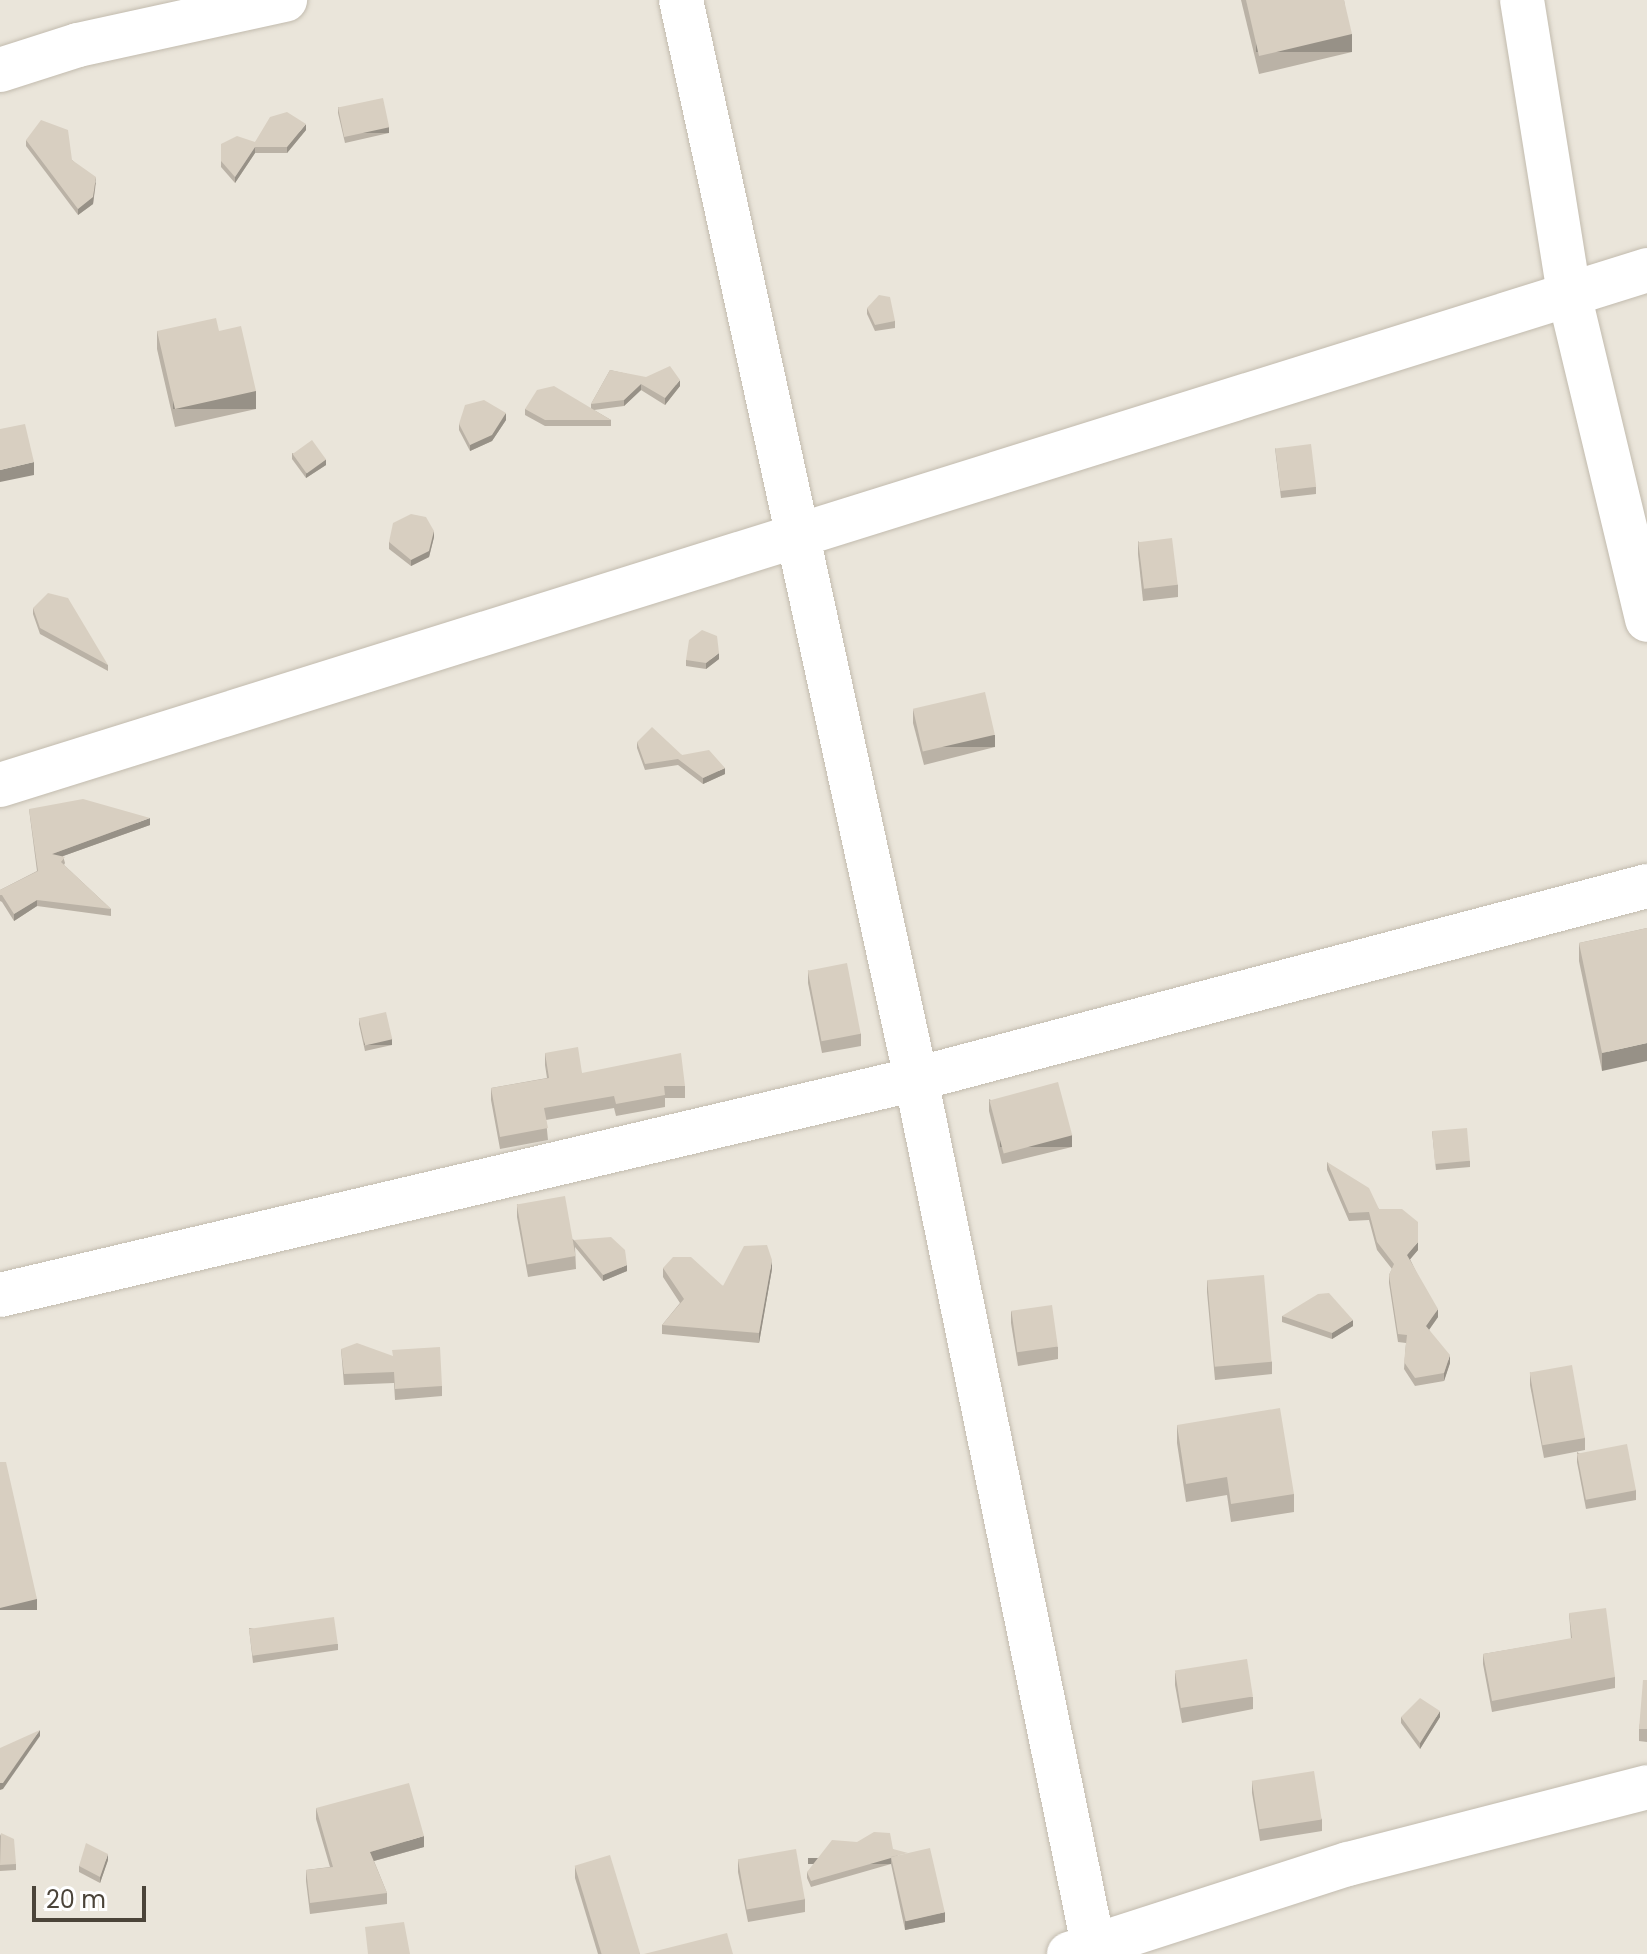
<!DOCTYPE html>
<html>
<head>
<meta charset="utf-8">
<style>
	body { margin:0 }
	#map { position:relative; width:1647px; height:1954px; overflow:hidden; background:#f6f3ec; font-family:Poppins,sans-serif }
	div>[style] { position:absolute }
	.residential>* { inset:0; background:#eae5da; transform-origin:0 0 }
	.roads { filter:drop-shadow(0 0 2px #c2bbae) drop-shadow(0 0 2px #c2bbae) }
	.minor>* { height:44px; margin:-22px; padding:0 22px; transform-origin:22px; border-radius:22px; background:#fff }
	.wall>* { inset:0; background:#bab2a6 }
	.shaded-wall>* { inset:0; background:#979187; transform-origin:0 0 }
	.building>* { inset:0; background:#d8cfc1; transform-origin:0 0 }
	span { translate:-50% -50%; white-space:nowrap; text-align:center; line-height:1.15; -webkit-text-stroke:8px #fff; paint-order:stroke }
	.scale { position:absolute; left:32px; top:1886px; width:114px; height:36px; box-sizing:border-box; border:4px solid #4b4439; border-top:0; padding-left:10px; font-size:24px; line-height:28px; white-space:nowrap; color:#4b4439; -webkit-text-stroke:6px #fff; paint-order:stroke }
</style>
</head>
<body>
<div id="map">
	<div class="residential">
		<i style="left:0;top:0;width:1647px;height:1954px"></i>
	</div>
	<div class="roads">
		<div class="minor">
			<i style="left:681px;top:0;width:1104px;rotate:77.71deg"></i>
			<i style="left:916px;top:1079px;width:893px;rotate:78.44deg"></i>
			<i style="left:1522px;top:0;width:298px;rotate:80.9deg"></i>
			<i style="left:1569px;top:294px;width:335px;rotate:76.5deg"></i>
			<i style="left:0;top:70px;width:82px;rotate:-17.8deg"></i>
			<i style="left:78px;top:45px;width:212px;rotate:-12.3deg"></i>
			<i style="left:0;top:785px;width:1726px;rotate:-17.36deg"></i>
			<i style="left:0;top:1295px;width:941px;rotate:-13.27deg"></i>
			<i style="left:916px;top:1079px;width:756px;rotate:-14.79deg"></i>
			<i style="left:1069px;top:1954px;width:293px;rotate:-17.9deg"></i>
			<i style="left:1348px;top:1864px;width:309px;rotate:-14.4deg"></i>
		</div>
	</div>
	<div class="wall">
		<i style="clip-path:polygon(1241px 0,1344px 0,1352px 52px,1259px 74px)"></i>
		<i style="clip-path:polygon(338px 107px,389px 133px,345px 143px,338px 113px)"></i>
		<i style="clip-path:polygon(306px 130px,287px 153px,255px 153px,235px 183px,221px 167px,221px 144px,255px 142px)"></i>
		<i style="clip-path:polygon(26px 140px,72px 160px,96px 183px,93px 204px,78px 215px,26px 146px)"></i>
		<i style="clip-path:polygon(867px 308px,895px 321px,895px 328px,875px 331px,867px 314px)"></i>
		<i style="clip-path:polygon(157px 331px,219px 331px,256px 409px,175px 427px,157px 349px)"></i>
		<i style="clip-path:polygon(610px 370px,680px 386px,665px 405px,641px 390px,624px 406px,594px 410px,611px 420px,611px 426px,545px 426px,525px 415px,525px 409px,591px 408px,591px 404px)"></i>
		<i style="clip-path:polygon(506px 420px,492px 441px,470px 451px,459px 430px,459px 424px)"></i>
		<i style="clip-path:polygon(1275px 448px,1316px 487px,1316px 494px,1281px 498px)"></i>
		<i style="clip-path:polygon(292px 453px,326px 465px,306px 478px,292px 459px)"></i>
		<i style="clip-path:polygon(434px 537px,429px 557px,411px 566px,389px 549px,389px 542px)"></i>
		<i style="clip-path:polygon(1138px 541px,1178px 585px,1178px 597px,1143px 601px,1138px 554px)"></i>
		<i style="clip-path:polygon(33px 608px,108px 665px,108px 671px,40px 634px,33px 614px)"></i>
		<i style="clip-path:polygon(719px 659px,706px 669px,686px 666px,686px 660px)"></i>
		<i style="clip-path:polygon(913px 710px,995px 747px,924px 765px,913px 723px)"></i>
		<i style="clip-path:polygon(637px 742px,682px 755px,725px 774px,703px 784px,678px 765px,645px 770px,637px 748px)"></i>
		<i style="clip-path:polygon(29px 809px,150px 825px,63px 856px,65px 863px,64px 865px,111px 909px,111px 916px,37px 906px,14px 921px,2px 902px,0 901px,0 890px,37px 871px)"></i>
		<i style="clip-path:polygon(1647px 928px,1602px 1071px,1579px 961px,1579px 943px)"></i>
		<i style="clip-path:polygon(808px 970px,861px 1034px,861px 1046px,822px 1053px,808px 983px)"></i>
		<i style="clip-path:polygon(359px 1018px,392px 1045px,365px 1051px,359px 1024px)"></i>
		<i style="clip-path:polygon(545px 1053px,582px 1073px,685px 1086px,685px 1098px,665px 1098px,665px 1107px,616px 1116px,614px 1108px,546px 1120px,548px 1140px,500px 1149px,491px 1100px,491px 1088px,547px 1078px,545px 1065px)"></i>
		<i style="clip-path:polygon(989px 1099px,1072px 1147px,1002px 1164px,989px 1111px)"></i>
		<i style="clip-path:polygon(1432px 1131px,1470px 1161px,1470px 1167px,1436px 1170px)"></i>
		<i style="clip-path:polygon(1327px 1162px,1379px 1209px,1418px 1250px,1410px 1259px,1438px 1317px,1429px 1330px,1450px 1363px,1444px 1381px,1415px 1386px,1404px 1369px,1406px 1343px,1398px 1342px,1389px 1283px,1389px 1275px,1392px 1269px,1377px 1250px,1369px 1220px,1349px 1221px,1327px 1170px)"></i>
		<i style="clip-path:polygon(517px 1204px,574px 1240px,627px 1271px,603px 1281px,575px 1247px,576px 1269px,528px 1277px,517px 1217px)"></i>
		<i style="clip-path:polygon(663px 1268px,723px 1286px,772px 1269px,759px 1343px,662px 1334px,662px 1325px,680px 1303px,663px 1277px)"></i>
		<i style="clip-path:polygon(1207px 1280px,1272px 1362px,1272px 1374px,1215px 1380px,1207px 1292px)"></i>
		<i style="clip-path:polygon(1011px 1311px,1058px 1347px,1058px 1359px,1018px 1366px,1011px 1323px)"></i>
		<i style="clip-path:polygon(1282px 1316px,1353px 1326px,1332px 1339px,1282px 1322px)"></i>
		<i style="clip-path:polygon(341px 1349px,442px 1386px,442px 1396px,395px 1400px,394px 1383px,344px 1385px)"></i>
		<i style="clip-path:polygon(1530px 1372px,1585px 1438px,1585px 1450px,1544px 1458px,1530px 1385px)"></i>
		<i style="clip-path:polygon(1177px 1425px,1294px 1494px,1294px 1512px,1231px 1522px,1227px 1495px,1186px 1502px,1177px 1443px)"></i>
		<i style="clip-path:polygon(1577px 1452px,1636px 1490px,1636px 1500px,1586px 1509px,1577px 1462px)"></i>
		<i style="clip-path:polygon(1569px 1613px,1615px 1677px,1615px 1688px,1492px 1712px,1483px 1664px,1483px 1654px,1571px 1639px)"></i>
		<i style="clip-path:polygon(249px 1628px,338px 1644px,338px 1650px,253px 1663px)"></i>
		<i style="clip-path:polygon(1175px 1673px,1253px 1697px,1253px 1709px,1182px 1723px,1175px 1685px)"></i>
		<i style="clip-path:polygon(1647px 1680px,1647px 1742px,1639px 1741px,1639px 1729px)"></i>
		<i style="clip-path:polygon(1401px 1717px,1440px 1717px,1420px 1749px,1401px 1723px)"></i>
		<i style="clip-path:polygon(1252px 1781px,1322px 1819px,1322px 1831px,1260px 1841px,1252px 1793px)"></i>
		<i style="clip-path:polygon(316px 1808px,424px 1847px,374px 1861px,387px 1893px,387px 1904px,310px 1914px,306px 1881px,306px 1870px,330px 1867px,316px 1819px)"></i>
		<i style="clip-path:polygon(0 1834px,16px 1864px,16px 1870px,0 1871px)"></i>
		<i style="clip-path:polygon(893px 1849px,945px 1922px,905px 1930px,891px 1864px,811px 1887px,807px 1878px,807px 1872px)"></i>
		<i style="clip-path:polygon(108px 1860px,100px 1883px,79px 1872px,79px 1866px)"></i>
		<i style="clip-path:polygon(738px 1860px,805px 1899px,805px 1912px,748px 1922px,738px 1872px)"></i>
		<i style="clip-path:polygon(575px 1866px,640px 1954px,598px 1954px,575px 1878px)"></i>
	</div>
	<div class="shaded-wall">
		<i style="left:1352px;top:34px;width:18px;height:96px;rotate:90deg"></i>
		<i style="clip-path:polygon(306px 124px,306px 130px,287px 153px,287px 147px)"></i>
		<i style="left:389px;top:127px;width:6px;height:45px;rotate:90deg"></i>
		<i style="clip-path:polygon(255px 147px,255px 153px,235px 183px,235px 177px)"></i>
		<i style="clip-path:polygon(96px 177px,93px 204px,78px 215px,78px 209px)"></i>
		<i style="clip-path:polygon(680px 380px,680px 386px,665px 405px,665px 398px)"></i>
		<i style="clip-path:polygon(641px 384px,641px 390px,624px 406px,624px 400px)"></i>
		<i style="left:256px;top:391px;width:18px;height:83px;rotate:90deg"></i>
		<i style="clip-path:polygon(506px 413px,506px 420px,492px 441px,470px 451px,470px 445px)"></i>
		<i style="clip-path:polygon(326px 459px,326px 465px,306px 478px,306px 472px)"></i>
		<i style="clip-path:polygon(34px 462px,34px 475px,0 482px,0 470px)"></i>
		<i style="clip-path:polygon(434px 531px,434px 537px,429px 557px,411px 566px,411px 560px)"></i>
		<i style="clip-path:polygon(719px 653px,719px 659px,706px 669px,706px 663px)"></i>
		<i style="left:995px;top:735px;width:12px;height:73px;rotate:90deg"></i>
		<i style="clip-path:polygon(725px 768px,725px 774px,703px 784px,703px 778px)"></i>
		<i style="clip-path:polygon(150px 818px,150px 825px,52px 860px,52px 854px)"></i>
		<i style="clip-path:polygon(37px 900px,37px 906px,14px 921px,14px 914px)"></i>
		<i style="left:392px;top:1039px;width:6px;height:28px;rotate:90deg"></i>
		<i style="clip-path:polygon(1647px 1043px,1647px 1061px,1602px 1071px,1602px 1053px)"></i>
		<i style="left:1072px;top:1135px;width:12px;height:72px;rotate:90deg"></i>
		<i style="clip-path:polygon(1418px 1242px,1418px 1250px,1407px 1263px,1407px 1255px)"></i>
		<i style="clip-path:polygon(772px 1260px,772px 1269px,759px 1343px,759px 1333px)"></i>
		<i style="clip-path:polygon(627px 1265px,627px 1271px,603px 1281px,603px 1275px)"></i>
		<i style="clip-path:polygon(1438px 1309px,1438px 1317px,1426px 1334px,1426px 1326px)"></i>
		<i style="clip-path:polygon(1353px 1320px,1353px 1326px,1332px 1339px,1332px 1333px)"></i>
		<i style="clip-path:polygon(1450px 1355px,1450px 1363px,1444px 1381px,1444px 1373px)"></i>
		<i style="left:37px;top:1599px;width:11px;height:38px;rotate:90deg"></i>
		<i style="clip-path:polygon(1440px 1711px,1440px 1717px,1420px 1749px,1420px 1743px)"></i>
		<i style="clip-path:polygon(40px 1730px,40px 1736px,3px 1789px,0 1790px,0 1783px)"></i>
		<i style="clip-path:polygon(424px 1836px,424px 1847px,370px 1862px,370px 1852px)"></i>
		<i style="clip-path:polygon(108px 1854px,108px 1860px,100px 1883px,100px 1877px)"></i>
		<i style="left:891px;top:1858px;width:6px;height:83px;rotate:90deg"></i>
		<i style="clip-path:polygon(945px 1912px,945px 1922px,905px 1930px,905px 1921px)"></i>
	</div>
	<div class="building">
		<i style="clip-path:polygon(1246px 0,1344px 0,1352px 34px,1259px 56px)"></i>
		<i style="left:383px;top:98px;width:30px;height:46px;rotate:78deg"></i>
		<i style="clip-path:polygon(287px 112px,306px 124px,287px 147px,255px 147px,235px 177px,221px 161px,221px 144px,237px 136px,255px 142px,270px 117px)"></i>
		<i style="clip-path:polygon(41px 120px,68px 130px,72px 160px,96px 177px,93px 197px,78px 209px,26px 140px)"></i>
		<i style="clip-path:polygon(879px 295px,890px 297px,895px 321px,875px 325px,867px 308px)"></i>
		<i style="clip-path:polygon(216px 318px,219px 331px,241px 326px,256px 391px,175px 409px,157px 331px)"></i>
		<i style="clip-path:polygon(670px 366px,680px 380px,665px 398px,641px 384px,624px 400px,591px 404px,610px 370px,646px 377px)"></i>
		<i style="clip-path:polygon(554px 386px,611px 420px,545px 420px,525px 409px,537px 390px)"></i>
		<i style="clip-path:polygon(484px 400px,506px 413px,492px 435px,470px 445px,459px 424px,465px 405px)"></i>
		<i style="clip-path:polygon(25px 424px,34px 462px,0 470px,0 429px)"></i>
		<i style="left:312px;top:440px;width:24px;height:24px;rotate:54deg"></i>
		<i style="left:1311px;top:444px;width:43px;height:36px;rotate:83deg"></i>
		<i style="clip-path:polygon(411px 514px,426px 517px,434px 531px,429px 551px,411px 560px,389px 542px,393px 523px)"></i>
		<i style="left:1172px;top:538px;width:47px;height:34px;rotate:83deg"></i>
		<i style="clip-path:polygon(48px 593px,68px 598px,108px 665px,40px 628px,33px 608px)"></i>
		<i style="clip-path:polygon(702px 630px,717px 636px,719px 653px,706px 663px,686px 660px,689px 640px)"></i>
		<i style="left:985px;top:692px;width:44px;height:74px;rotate:77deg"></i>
		<i style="clip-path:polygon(652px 727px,682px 755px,709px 750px,725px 768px,703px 778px,678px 759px,645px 764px,637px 742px)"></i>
		<i style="clip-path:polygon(83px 799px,150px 818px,52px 854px,65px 857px,61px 862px,111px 909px,37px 900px,14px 914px,2px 895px,0 895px,0 890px,38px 871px,29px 809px)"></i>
		<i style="clip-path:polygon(1647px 928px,1647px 1043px,1602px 1053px,1579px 943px)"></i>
		<i style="left:847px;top:963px;width:72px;height:40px;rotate:79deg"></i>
		<i style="left:386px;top:1012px;width:28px;height:28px;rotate:77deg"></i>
		<i style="clip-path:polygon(578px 1047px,582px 1073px,681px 1053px,685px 1086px,664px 1086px,665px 1095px,616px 1104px,614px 1096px,544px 1108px,548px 1128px,500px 1137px,491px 1088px,549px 1078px,545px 1053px)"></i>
		<i style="left:1058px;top:1082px;width:55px;height:71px;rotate:75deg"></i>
		<i style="left:1467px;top:1128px;width:33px;height:35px;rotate:85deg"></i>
		<i style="clip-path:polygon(1327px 1162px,1369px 1188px,1379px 1209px,1402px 1209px,1418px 1222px,1418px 1242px,1407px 1255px,1438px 1309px,1426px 1326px,1450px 1355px,1444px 1373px,1415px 1378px,1404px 1362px,1407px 1335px,1398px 1334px,1389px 1275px,1394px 1264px,1377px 1242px,1369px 1212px,1349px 1213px)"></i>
		<i style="left:565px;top:1196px;width:61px;height:49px;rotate:80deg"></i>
		<i style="clip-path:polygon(611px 1237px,625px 1250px,627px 1265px,603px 1275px,574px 1240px)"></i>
		<i style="clip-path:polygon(767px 1245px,772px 1260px,759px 1333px,662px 1325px,684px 1299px,663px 1268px,673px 1257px,691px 1257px,723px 1286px,744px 1246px)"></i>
		<i style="left:1264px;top:1275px;width:87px;height:57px;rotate:85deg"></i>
		<i style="clip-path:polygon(1329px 1293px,1353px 1320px,1332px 1333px,1282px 1316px,1318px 1294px)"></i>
		<i style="left:1052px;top:1305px;width:42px;height:41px;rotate:82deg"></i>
		<i style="clip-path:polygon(357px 1343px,393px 1356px,392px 1350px,440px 1347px,442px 1386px,395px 1389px,394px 1372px,344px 1374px,341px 1349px)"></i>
		<i style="left:1572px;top:1365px;width:74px;height:43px;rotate:80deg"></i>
		<i style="clip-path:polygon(1280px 1408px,1294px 1494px,1231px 1504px,1227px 1477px,1186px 1484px,1177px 1425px)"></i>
		<i style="left:1627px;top:1444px;width:47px;height:51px;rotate:79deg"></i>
		<i style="clip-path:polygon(0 1462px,6px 1462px,37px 1599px,0 1608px)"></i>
		<i style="clip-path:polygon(1606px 1608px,1615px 1677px,1492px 1701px,1483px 1654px,1572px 1638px,1569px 1613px)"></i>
		<i style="left:334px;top:1617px;width:27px;height:86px;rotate:82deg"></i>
		<i style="left:1247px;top:1659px;width:38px;height:73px;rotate:81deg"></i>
		<i style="clip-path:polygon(1643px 1680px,1647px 1680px,1647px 1729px,1639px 1729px)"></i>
		<i style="clip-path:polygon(1420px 1698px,1440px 1711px,1420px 1743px,1401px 1717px)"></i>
		<i style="clip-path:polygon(40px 1730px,3px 1783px,0 1783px,0 1748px)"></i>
		<i style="left:1314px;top:1771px;width:49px;height:63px;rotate:81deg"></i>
		<i style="clip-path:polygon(409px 1783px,424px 1836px,370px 1852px,387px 1893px,310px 1903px,306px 1870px,333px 1867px,316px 1808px)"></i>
		<i style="clip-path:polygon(874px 1832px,890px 1833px,893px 1849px,908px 1853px,891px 1857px,891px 1858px,811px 1881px,807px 1872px,832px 1840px,857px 1842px)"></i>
		<i style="clip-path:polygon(1px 1833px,14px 1839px,16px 1864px,0 1865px)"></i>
		<i style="clip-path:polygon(86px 1843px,108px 1854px,100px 1877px,79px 1866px)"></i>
		<i style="left:930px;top:1848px;width:66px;height:40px;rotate:77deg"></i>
		<i style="left:796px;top:1849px;width:51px;height:59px;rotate:80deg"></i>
		<i style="left:610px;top:1855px;width:103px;height:37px;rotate:73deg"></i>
		<i style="clip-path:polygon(404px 1922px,410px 1954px,368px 1954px,365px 1927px)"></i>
		<i style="clip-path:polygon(727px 1933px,733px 1954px,644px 1954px)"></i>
	</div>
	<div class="scale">20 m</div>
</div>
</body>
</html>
